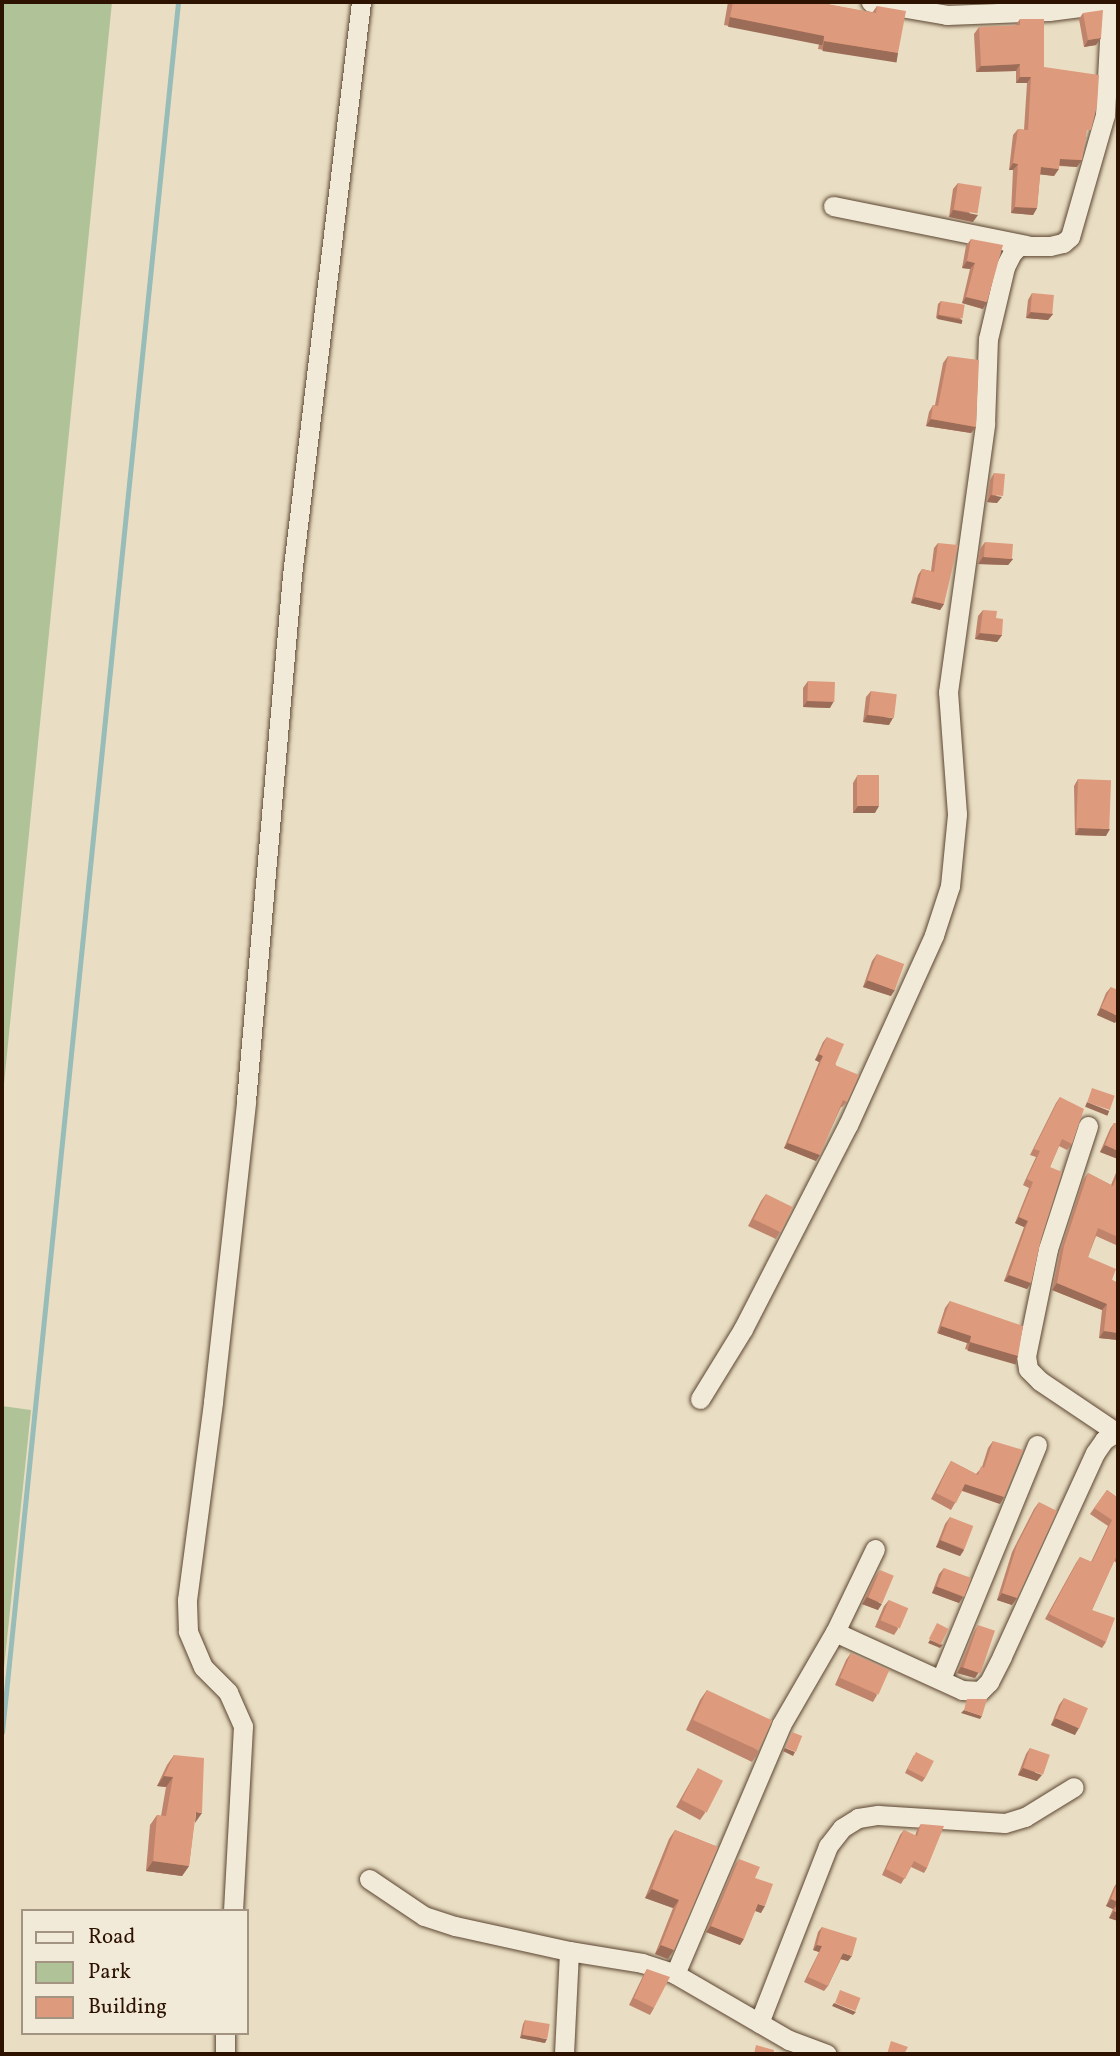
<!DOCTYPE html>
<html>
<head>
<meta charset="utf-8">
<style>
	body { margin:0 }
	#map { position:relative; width:1120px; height:2056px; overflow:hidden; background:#e9dec3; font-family:Vollkorn,serif }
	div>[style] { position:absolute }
	.green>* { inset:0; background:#b0c298 }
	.stream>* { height:5px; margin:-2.5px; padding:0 2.5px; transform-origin:2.5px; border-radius:2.5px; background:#98bcb8 }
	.roads { filter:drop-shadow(0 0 2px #5c4531) drop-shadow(0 0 2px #5c4531) }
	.minor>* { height:19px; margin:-9.5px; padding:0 9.5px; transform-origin:9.5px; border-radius:9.5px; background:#f1ead8 }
	.wall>* { inset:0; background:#bf846b }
	.shaded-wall>* { inset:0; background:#9b6c57; transform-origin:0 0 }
	.building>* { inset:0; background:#de9a7c; transform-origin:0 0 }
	span { translate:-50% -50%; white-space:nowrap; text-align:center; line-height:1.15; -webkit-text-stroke:5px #f1ead8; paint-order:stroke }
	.frame { position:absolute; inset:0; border:4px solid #2d1200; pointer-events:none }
	.legend { position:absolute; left:21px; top:1909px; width:228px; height:126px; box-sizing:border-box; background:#f1ead8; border:2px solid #a39482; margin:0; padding:9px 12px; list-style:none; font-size:21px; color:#2d1200 }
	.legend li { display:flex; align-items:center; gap:14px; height:35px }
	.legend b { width:35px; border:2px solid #a39482 }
</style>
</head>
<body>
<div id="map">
	<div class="green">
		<i style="clip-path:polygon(2px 2px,112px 2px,2px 1104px)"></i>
		<i style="clip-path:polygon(2px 1406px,31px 1410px,2px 1687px)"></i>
	</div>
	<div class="stream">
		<i style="left:2px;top:1732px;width:1739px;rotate:-84.19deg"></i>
	</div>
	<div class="roads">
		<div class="minor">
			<i style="left:871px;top:2px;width:77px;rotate:9.7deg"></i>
			<i style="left:947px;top:15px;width:102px;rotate:-2.2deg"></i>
			<i style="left:1049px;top:11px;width:70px;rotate:-7.4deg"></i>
			<i style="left:833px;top:206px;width:197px;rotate:11.4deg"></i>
			<i style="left:1088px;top:1126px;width:129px;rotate:108deg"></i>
			<i style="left:1048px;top:1249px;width:109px;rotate:101.6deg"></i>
			<i style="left:1026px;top:1356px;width:13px;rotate:81deg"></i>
			<i style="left:1028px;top:1369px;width:17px;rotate:45deg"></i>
			<i style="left:1040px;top:1381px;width:92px;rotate:33.9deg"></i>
			<i style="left:700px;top:1399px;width:82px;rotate:-58.4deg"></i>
			<i style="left:743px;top:1329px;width:229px;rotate:-62.8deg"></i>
			<i style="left:848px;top:1125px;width:209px;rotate:-65.6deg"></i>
			<i style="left:934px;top:935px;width:52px;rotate:-71.9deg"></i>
			<i style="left:950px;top:886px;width:72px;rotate:-84.4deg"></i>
			<i style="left:957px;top:814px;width:122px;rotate:-94.2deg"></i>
			<i style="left:948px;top:692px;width:271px;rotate:-82.1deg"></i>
			<i style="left:985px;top:424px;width:85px;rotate:-88deg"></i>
			<i style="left:988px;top:339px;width:74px;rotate:-76.7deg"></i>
			<i style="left:1005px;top:267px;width:16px;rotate:-63deg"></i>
			<i style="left:1012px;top:253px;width:10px;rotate:-45deg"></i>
			<i style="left:1019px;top:246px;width:31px"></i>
			<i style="left:1050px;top:246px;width:13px;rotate:-13deg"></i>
			<i style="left:1063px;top:243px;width:9px;rotate:-41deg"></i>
			<i style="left:1070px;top:237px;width:127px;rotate:-74deg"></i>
			<i style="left:1105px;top:115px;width:112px;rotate:-86.9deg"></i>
			<i style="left:835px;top:1632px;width:140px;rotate:24.5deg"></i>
			<i style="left:962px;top:1690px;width:18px;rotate:3deg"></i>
			<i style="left:980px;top:1691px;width:13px;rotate:-45deg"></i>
			<i style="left:989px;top:1682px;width:29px;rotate:-63deg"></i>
			<i style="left:1002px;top:1656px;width:223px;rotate:-65.4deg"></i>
			<i style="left:1095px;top:1453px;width:16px;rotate:-55deg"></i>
			<i style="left:1104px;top:1440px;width:17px;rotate:-33deg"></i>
			<i style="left:941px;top:1679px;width:253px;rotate:-67.7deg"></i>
			<i style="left:369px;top:1879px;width:66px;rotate:33.9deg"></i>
			<i style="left:424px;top:1916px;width:33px;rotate:18deg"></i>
			<i style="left:455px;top:1926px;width:117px;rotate:12.4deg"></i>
			<i style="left:569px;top:1951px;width:74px;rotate:9.3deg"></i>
			<i style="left:642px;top:1963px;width:35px;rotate:18deg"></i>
			<i style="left:675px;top:1974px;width:132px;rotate:30.1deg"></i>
			<i style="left:789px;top:2040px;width:40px;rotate:20.2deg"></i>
			<i style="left:233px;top:1911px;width:185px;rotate:-86.9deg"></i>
			<i style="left:243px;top:1726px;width:37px;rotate:-114deg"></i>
			<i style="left:228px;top:1692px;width:35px;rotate:-135deg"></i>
			<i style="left:203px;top:1667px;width:39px;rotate:-113deg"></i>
			<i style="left:188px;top:1631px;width:31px;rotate:-92deg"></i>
			<i style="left:187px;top:1600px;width:200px;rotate:-82.5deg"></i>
			<i style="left:213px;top:1402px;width:303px;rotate:-83.7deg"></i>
			<i style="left:246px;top:1101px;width:528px;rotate:-85deg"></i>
			<i style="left:292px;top:575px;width:577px;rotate:-83.13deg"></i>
			<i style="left:675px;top:1974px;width:271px;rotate:-66.9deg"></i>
			<i style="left:781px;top:1725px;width:108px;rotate:-59.9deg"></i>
			<i style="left:835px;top:1632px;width:92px;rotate:-64.3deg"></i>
			<i style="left:759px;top:2023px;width:190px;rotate:-68.7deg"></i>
			<i style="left:828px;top:1846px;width:23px;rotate:-52deg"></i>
			<i style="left:842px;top:1828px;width:19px;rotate:-32deg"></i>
			<i style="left:858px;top:1818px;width:20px;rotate:-9deg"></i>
			<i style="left:878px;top:1815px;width:127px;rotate:3.6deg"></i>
			<i style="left:1005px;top:1823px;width:21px;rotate:-17deg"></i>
			<i style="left:1025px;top:1817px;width:57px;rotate:-31.5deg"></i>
			<i style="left:225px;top:2054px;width:21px;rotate:-90deg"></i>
			<i style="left:564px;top:2054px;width:103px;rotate:-87.2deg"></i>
		</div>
	</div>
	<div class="wall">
		<i style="clip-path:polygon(728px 2px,816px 2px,872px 13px,877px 6px,898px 53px,893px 61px,818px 49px,819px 44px,724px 25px)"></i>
		<i style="clip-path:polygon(1083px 13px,1101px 38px,1096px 45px,1084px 47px,1079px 19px)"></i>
		<i style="clip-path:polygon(1020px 19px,1044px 67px,1086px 137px,1077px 167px,1059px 166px,1054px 176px,1040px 174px,1037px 208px,1033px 215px,1011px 213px,1013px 170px,1009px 170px,1013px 135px,1018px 129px,1024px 130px,1027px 83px,1016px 83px,1016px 71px,976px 72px,974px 34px,979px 27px,1015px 26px)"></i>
		<i style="clip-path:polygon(958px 183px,973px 222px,949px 217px,953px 189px)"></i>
		<i style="clip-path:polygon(971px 239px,983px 309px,962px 303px,970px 269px,962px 268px,966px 246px)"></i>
		<i style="clip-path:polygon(1032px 293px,1053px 314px,1048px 320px,1026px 318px,1028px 300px)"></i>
		<i style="clip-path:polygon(941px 301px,962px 320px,960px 323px,936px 318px,938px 304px)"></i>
		<i style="clip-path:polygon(948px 356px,976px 427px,971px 433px,926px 426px,929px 412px,933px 405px,935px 405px,943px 363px)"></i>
		<i style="clip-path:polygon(994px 473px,997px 503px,987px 502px,990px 480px)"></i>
		<i style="clip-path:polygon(985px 542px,1013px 559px,1008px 565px,978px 564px,980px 549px)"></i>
		<i style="clip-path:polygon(938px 543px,944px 604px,940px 610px,911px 603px,918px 575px,922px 569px,931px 571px,934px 548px)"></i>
		<i style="clip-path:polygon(983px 610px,996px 618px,1002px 635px,997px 642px,975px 639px,978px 616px)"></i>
		<i style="clip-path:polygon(808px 681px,830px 708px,803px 707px,803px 688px)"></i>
		<i style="clip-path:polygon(871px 691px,889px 725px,863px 722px,866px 697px)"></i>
		<i style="clip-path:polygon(857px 776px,875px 813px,853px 813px,853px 783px)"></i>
		<i style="clip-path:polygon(1078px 779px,1106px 836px,1075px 835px,1074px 786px)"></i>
		<i style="clip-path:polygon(877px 954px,891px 996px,863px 987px,872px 961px)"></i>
		<i style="clip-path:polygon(1111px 987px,1115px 1023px,1097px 1015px,1106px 993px)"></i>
		<i style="clip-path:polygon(827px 1037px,847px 1102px,842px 1107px,841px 1107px,816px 1161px,784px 1148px,819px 1062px,815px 1060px,823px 1042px)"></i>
		<i style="clip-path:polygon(1060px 1097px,1072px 1144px,1067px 1150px,1059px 1146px,1050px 1167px,1041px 1239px,1031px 1283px,1027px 1289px,1004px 1281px,1024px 1227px,1015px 1223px,1029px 1188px,1023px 1185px,1036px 1157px,1030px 1155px,1056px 1103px)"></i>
		<i style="clip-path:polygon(1114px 1123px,1118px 1124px,1118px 1159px,1100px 1152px,1110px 1129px)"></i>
		<i style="clip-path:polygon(1118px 1168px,1118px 1242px,1116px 1245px,1096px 1236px,1088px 1257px,1112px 1280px,1118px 1283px,1118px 1340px,1099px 1338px,1102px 1310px,1052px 1290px,1060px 1252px,1083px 1180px,1088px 1173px,1111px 1185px)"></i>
		<i style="clip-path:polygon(766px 1194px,780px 1232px,776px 1239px,748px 1226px,761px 1201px)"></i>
		<i style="clip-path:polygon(950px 1301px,1018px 1356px,1013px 1363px,965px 1349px,967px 1343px,937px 1333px,945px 1308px)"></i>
		<i style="clip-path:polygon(993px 1441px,1004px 1497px,1000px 1504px,962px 1491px,951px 1510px,931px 1499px,947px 1468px,951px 1461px,976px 1474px,982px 1467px,988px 1448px)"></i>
		<i style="clip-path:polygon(1107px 1490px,1118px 1498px,1118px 1564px,1114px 1561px,1092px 1610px,1106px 1642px,1102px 1648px,1045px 1619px,1076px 1563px,1080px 1557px,1091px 1562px,1108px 1526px,1090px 1514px)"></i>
		<i style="clip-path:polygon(1039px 1502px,1017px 1598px,1012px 1605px,997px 1600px,1012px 1552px,1034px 1509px)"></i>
		<i style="clip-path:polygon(950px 1517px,964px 1550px,960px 1556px,936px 1547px,945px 1524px)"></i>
		<i style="clip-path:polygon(944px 1568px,963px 1597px,959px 1603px,932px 1593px,939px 1574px)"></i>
		<i style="clip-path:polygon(880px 1570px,878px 1610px,862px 1604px,875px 1577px)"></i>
		<i style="clip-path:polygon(889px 1600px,898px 1629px,894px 1635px,875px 1627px,884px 1606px)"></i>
		<i style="clip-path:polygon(978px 1625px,975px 1678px,957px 1673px,974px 1632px)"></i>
		<i style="clip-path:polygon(851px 1653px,877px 1695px,873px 1702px,835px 1685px,846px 1660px)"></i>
		<i style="clip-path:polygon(707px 1690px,759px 1752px,752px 1762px,686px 1730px,700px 1700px)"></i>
		<i style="clip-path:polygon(1064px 1698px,1075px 1735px,1051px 1725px,1059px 1705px)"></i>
		<i style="clip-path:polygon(1030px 1748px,1037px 1781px,1018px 1775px,1026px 1754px)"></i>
		<i style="clip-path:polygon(174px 1755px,194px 1823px,189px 1866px,182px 1876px,146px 1871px,150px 1825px,157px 1815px,161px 1816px,166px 1787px,157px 1786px,167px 1765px)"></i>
		<i style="clip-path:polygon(914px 1755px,925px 1778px,922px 1782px,905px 1773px)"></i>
		<i style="clip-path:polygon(698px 1768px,705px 1813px,700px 1820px,676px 1807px)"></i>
		<i style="clip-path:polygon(921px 1824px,927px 1868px,924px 1873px,911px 1867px,901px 1884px,882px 1875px,900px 1835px,904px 1830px,915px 1836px,917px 1830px)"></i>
		<i style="clip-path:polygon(675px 1830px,718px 1847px,668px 1959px,655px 1954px,673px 1908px,645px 1898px,669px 1839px)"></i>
		<i style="clip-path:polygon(739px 1859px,755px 1878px,761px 1913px,755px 1911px,740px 1945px,706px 1932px,735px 1865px)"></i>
		<i style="clip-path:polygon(1118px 1881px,1118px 1921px,1109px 1918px,1113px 1909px,1106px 1906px,1114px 1887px)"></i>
		<i style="clip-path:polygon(822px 1927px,848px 1961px,841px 1959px,828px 1986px,824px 1991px,804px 1982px,819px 1952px,813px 1950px,818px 1932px)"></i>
		<i style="clip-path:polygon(647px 1969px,654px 2008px,650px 2015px,629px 2005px,643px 1976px)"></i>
		<i style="clip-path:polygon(525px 2020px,545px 2043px,520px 2038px,523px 2024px)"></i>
	</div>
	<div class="shaded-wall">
		<i style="left:730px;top:17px;width:96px;height:10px;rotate:11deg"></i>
		<i style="clip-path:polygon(1101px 38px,1096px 45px,1084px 47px,1088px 40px)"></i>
		<i style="left:824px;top:41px;width:75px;height:10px;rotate:9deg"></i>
		<i style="clip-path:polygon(1020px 64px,1016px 71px,976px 72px,981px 66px)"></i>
		<i style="clip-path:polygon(1020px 77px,1031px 77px,1027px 83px,1016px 83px)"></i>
		<i style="clip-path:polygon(1060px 159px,1082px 160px,1077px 167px,1055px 165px)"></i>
		<i style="clip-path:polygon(1013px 163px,1018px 164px,1013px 170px,1009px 170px)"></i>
		<i style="clip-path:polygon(1041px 167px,1059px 169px,1054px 176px,1036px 174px)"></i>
		<i style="clip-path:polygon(1015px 207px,1037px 208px,1033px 215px,1011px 213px)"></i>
		<i style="clip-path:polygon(953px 210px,978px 215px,973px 222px,949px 217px)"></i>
		<i style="clip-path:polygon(967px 261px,975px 263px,970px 269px,962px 268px)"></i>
		<i style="clip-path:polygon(966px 297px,987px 302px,983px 309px,962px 303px)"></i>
		<i style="clip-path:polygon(1031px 312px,1053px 314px,1048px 320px,1026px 318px)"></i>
		<i style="left:938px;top:315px;width:25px;height:4px;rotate:12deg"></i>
		<i style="clip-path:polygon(931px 419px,976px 427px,971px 433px,926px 426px)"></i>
		<i style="clip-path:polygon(991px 495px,1002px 497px,997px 503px,987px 502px)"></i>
		<i style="clip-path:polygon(983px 557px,1013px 559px,1008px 565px,978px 564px)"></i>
		<i style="clip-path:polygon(915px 597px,944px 604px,940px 610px,911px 603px)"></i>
		<i style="clip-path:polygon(980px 633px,1002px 635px,997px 642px,975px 639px)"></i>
		<i style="clip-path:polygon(807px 701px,834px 701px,830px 708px,803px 707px)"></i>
		<i style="clip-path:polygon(867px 715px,893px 718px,889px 725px,863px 722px)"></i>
		<i style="clip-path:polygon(858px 806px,879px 806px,875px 813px,853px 813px)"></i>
		<i style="clip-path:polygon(1079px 828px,1110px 829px,1106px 836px,1075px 835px)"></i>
		<i style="clip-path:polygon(868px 980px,895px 990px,891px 996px,863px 987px)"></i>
		<i style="clip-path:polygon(1101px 1008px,1118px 1016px,1118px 1018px,1115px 1023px,1097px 1015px)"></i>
		<i style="clip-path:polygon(819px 1054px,823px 1056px,819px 1062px,815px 1060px)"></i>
		<i style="left:1087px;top:1102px;width:24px;height:5px;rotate:22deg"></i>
		<i style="clip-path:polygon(788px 1143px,820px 1155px,816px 1161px,784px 1148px)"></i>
		<i style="clip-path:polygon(1105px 1145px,1118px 1151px,1118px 1159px,1100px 1152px)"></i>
		<i style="clip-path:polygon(1019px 1217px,1028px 1221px,1024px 1227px,1015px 1223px)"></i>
		<i style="clip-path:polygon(1009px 1275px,1031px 1283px,1027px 1289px,1004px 1281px)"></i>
		<i style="clip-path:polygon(1057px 1283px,1107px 1304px,1102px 1310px,1052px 1290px)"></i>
		<i style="left:941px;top:1326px;width:32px;height:8px;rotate:18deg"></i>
		<i style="clip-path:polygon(1104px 1331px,1118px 1333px,1118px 1340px,1099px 1338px)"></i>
		<i style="left:970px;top:1342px;width:50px;height:9px;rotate:16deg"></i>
		<i style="clip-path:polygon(965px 1484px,1004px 1497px,1000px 1504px,961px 1490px)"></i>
		<i style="clip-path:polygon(940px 1540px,964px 1550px,960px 1556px,936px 1547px)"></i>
		<i style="clip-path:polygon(936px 1586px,963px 1597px,959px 1603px,932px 1593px)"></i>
		<i style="clip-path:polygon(1002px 1593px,1017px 1598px,1012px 1605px,997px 1600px)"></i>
		<i style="clip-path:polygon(867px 1597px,882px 1604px,878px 1610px,862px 1604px)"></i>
		<i style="clip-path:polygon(930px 1640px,943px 1645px,940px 1648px,928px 1643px)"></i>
		<i style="clip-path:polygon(961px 1667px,979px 1672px,975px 1678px,957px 1673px)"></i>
		<i style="clip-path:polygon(964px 1710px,982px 1716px,980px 1719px,961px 1713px)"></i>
		<i style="clip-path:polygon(1056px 1718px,1079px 1728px,1075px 1735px,1051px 1725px)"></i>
		<i style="clip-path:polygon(785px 1748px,795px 1752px,793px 1756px,783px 1751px)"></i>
		<i style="clip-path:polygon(1023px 1768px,1042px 1775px,1037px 1781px,1018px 1775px)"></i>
		<i style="clip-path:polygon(164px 1776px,173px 1777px,166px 1787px,157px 1786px)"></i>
		<i style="clip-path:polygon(196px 1812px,202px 1813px,195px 1823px)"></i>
		<i style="clip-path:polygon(153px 1861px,189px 1866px,182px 1876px,146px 1871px)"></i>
		<i style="clip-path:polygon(652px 1889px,679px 1900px,673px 1908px,645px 1898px)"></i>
		<i style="clip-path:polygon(1111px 1899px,1118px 1902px,1113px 1909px,1106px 1906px)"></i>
		<i style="clip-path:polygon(758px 1904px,765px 1906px,761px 1913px,753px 1910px)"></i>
		<i style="clip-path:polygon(1114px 1911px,1118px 1913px,1118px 1921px,1109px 1918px)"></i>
		<i style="clip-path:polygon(711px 1926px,744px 1939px,740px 1945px,706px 1932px)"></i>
		<i style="clip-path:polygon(661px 1945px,674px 1950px,668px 1959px,655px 1954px)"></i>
		<i style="clip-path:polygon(817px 1945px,822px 1946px,819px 1952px,813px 1950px)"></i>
		<i style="clip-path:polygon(843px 1953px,852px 1956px,848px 1961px,840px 1959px)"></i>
		<i style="clip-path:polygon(834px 2003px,856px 2012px,853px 2015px,832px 2006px)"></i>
		<i style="clip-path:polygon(522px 2035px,547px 2039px,545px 2043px,520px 2038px)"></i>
	</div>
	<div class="building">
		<i style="clip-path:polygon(733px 2px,816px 2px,876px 13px,877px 6px,906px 11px,898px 53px,824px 41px,824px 36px,730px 17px)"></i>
		<i style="clip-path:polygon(1103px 10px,1101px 38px,1088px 40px,1083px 13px)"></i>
		<i style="clip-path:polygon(1020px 19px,1044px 19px,1044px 67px,1099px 75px,1097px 106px,1091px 130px,1087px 130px,1082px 160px,1060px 159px,1059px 169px,1041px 167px,1037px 208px,1015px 207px,1018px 164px,1013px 163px,1018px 129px,1028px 130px,1031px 77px,1020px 77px,1020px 64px,981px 66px,979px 27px,1020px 25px)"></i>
		<i style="left:958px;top:183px;width:24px;height:27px;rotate:9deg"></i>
		<i style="clip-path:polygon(971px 239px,1003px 245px,987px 302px,966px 297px,975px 263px,967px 261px)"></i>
		<i style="left:1032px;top:293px;width:22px;height:19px;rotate:5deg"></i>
		<i style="left:941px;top:301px;width:24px;height:14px;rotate:9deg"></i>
		<i style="clip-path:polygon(948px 356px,979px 360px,976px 427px,931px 419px,933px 405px,938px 406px)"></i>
		<i style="left:994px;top:473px;width:11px;height:22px;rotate:5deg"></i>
		<i style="left:985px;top:542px;width:28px;height:15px;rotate:4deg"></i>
		<i style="clip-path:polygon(938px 543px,958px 545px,944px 604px,915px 597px,922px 569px,934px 572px)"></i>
		<i style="clip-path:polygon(983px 610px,997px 611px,996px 618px,1003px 619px,1002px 635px,980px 633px)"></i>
		<i style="left:808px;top:681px;width:27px;height:20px;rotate:2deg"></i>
		<i style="left:871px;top:691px;width:26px;height:24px;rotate:7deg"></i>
		<i style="left:879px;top:775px;width:31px;height:22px;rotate:90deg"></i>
		<i style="left:1078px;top:779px;width:33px;height:49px;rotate:2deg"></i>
		<i style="left:877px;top:954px;width:29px;height:28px;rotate:20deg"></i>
		<i style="clip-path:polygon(1111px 987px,1118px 990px,1118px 1016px,1101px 1008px)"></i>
		<i style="clip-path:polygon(827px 1037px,844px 1044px,835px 1065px,859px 1075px,847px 1102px,843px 1100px,820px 1155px,788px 1143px,823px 1056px,819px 1054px)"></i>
		<i style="left:1092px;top:1088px;width:24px;height:15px;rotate:19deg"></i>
		<i style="clip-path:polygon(1060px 1097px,1084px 1109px,1072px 1144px,1062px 1139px,1050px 1167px,1062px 1172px,1041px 1239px,1031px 1283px,1009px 1275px,1028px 1221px,1019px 1217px,1033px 1182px,1027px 1179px,1040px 1151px,1034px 1149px)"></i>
		<i style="clip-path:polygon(1114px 1123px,1118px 1124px,1118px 1151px,1105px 1145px)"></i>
		<i style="clip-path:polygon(1088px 1173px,1113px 1186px,1118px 1173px,1118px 1237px,1098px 1228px,1088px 1257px,1116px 1269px,1112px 1280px,1118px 1283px,1118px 1333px,1104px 1331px,1107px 1304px,1057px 1283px,1064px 1246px)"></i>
		<i style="left:766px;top:1194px;width:30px;height:28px;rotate:26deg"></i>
		<i style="clip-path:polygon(950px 1301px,1023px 1326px,1018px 1356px,970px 1342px,971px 1336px,941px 1326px)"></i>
		<i style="clip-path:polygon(993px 1441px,1023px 1450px,1004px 1497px,965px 1484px,956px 1503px,936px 1493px,951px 1461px,978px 1475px,981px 1466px,984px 1468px)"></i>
		<i style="clip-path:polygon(1107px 1490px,1118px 1498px,1118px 1556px,1117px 1555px,1092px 1610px,1115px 1618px,1106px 1642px,1049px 1614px,1080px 1557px,1092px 1562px,1112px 1520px,1094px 1508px)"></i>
		<i style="clip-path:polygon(1039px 1502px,1057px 1511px,1017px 1598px,1002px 1593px,1017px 1545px)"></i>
		<i style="left:950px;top:1517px;width:25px;height:25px;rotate:21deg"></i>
		<i style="left:944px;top:1568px;width:29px;height:20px;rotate:20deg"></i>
		<i style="left:880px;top:1570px;width:15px;height:30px;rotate:23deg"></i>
		<i style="left:889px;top:1600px;width:21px;height:22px;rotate:23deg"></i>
		<i style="left:937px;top:1623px;width:13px;height:18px;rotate:27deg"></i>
		<i style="left:978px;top:1625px;width:18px;height:45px;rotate:19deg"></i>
		<i style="left:851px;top:1653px;width:42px;height:27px;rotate:24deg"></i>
		<i style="left:707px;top:1690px;width:72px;height:33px;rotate:25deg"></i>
		<i style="left:1064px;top:1698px;width:26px;height:22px;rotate:23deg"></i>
		<i style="clip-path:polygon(967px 1699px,987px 1699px,982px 1716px,964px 1710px)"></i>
		<i style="left:792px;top:1732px;width:11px;height:17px;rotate:22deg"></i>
		<i style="left:1030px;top:1748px;width:21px;height:21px;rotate:19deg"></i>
		<i style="left:916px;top:1752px;width:20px;height:19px;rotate:27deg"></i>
		<i style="clip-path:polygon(174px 1755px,204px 1758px,202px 1813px,196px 1812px,189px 1866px,153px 1861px,157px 1815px,166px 1816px,173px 1777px,164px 1776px)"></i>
		<i style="left:698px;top:1768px;width:28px;height:36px;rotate:27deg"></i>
		<i style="clip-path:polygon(921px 1824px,944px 1826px,927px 1868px,914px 1861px,905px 1879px,886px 1869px,904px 1830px,917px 1836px)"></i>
		<i style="clip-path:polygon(675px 1830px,718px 1847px,674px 1950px,661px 1945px,679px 1900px,652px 1889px)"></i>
		<i style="clip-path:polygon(739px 1859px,760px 1867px,755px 1878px,773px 1884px,765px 1906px,758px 1904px,744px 1939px,711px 1926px)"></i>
		<i style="clip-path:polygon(1118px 1881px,1118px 1913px,1114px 1911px,1118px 1902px,1111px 1899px)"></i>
		<i style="clip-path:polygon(822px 1927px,857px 1938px,852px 1956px,843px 1953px,828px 1986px,808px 1977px,822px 1946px,817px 1945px)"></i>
		<i style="clip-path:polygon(647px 1969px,670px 1977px,654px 2008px,634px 1998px)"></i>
		<i style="left:840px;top:1990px;width:22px;height:14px;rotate:21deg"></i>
		<i style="left:525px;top:2020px;width:25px;height:15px;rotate:9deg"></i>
		<i style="clip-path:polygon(891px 2041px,908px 2047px,904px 2054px,887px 2054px)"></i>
		<i style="clip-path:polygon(756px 2045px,774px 2050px,773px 2054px,754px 2054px)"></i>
	</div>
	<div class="frame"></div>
	<ul class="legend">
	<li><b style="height:9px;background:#f1ead8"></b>Road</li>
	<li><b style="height:19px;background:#b0c298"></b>Park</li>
	<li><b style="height:19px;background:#de9a7c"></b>Building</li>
	</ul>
</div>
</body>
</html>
